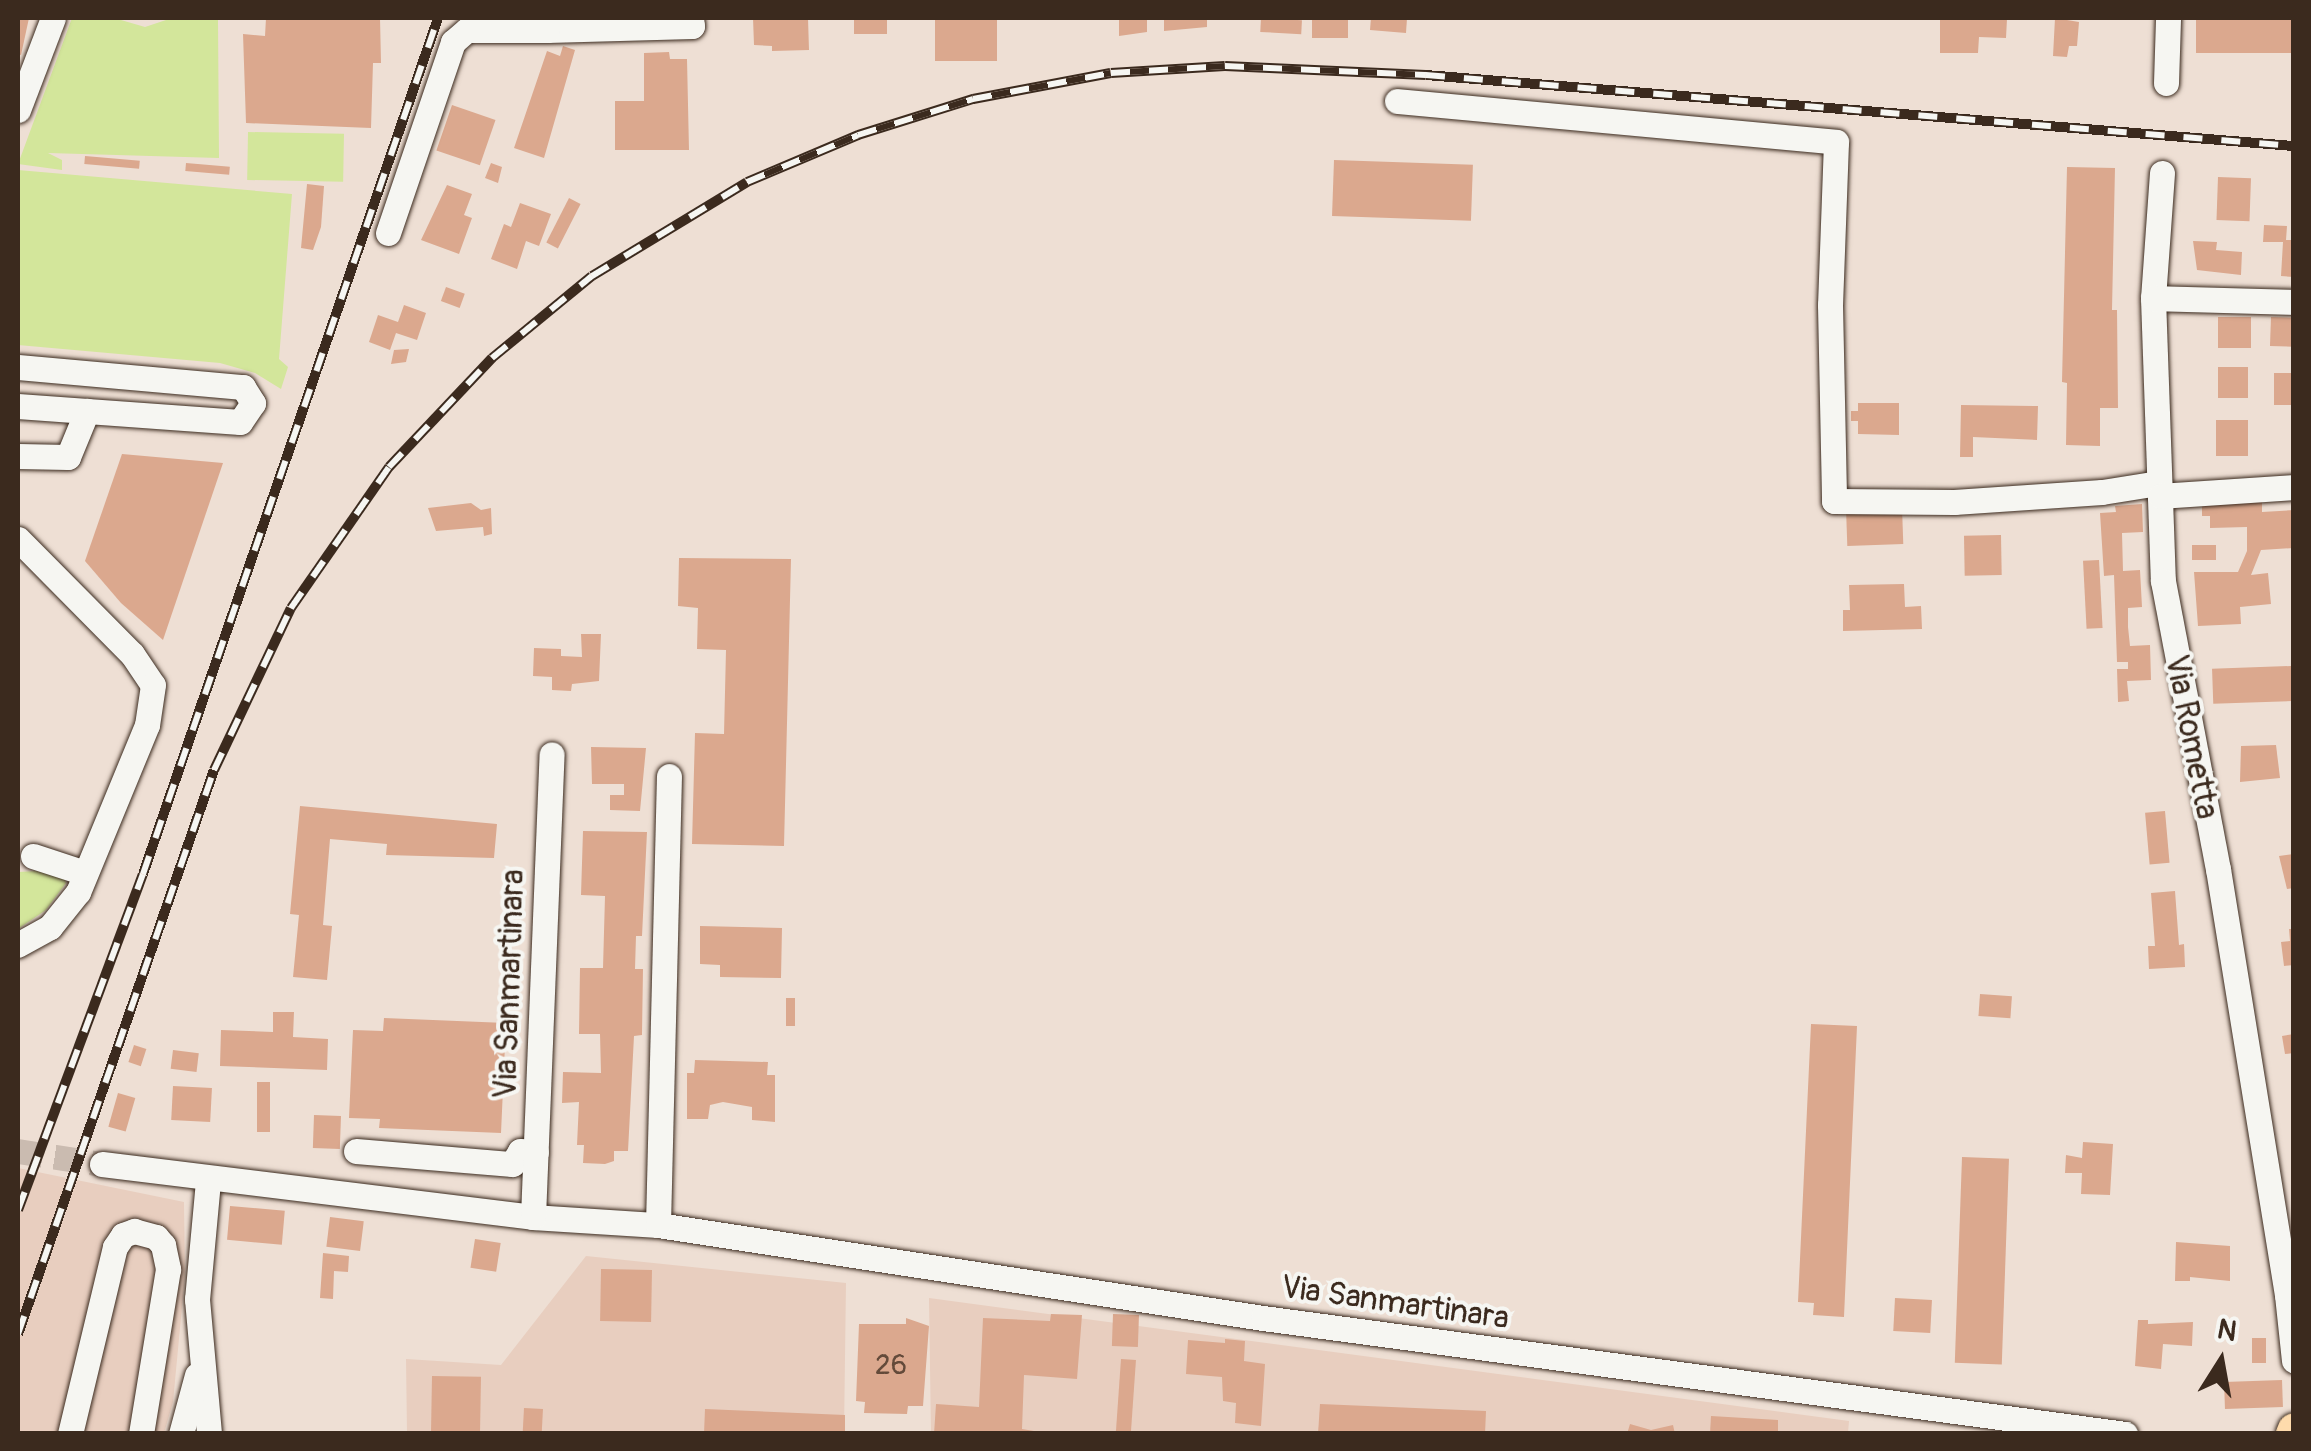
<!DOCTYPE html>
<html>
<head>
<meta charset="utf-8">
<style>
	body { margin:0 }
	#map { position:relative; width:2311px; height:1451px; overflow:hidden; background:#eedfd4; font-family:Pangolin,sans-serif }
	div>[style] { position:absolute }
	.built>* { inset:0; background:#e8cebf }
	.green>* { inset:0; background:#d3e69b; transform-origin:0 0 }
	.building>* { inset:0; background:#dba88e; transform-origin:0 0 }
	.minor-tunnel>* { height:25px; margin-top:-12.5px; transform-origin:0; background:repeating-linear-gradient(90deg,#cabbb0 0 25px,transparent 0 37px) }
	.roads { filter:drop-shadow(0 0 2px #3b2a1e) drop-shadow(0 0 2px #3b2a1e) }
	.minor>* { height:25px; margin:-12.5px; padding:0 12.5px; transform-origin:12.5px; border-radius:12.5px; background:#f6f6f2 }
	.major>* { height:32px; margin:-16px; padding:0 16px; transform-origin:16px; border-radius:16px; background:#fedbac }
	.rail>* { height:10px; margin-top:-5px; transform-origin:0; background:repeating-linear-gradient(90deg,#f6f6f2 0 19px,#3b2a1e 0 38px); box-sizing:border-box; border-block:2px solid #3b2a1e }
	span { translate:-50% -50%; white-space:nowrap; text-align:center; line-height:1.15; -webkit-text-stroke:8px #f6f6f2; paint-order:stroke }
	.number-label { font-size:28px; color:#634a3a }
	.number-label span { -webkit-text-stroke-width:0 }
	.street-label { font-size:32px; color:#3b2a1e }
	.frame { position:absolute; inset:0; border:20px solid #3b2a1e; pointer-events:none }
	.north { position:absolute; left:2171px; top:1311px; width:100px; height:100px; -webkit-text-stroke:8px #f6f6f2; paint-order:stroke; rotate:11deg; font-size:28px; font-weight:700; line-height:40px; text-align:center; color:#3b2a1e }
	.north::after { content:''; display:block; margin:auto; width:35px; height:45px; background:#3b2a1e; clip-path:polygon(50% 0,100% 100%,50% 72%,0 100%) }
</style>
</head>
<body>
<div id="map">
	<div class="built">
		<i style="clip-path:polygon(18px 1168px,184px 1202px,185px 1275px,173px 1402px,164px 1433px,18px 1433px)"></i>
		<i style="clip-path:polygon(586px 1256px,846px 1283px,844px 1433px,407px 1433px,406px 1359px,501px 1365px)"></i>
		<i style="clip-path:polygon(929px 1298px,1849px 1421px,1848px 1433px,931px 1433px)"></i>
	</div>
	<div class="green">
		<i style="clip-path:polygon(72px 18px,114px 18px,145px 27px,166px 20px,218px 20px,219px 158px,48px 153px,62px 160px,62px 170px,18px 164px)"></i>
		<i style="left:248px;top:132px;width:96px;height:48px;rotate:1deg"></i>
		<i style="clip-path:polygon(18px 170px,292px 194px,279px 359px,288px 367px,281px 389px,255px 373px,220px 363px,18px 345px)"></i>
		<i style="clip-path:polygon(37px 871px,64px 878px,66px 883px,46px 910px,18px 929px,18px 872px)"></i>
	</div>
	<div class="building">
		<i style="clip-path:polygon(18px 18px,29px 18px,21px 55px,18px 54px)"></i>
		<i style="clip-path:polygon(266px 18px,380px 18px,381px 63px,373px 63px,371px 128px,246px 123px,243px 34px,265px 36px)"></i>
		<i style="clip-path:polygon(753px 18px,808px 18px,809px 50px,772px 51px,772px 46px,754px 45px)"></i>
		<i style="left:854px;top:18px;width:33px;height:16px"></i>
		<i style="left:935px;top:18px;width:62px;height:43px"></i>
		<i style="clip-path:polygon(1147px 18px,1147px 32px,1119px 36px,1119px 19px)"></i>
		<i style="clip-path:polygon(1164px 18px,1207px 18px,1207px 27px,1164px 31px)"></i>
		<i style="left:1261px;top:18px;width:41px;height:14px;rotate:3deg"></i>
		<i style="left:1312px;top:18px;width:36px;height:20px"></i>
		<i style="clip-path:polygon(1371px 18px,1407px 18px,1406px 33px,1370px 30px)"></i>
		<i style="clip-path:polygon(1940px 18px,2007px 19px,2006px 38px,1979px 37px,1978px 53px,1940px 53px)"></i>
		<i style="clip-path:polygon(2055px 18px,2079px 22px,2077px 46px,2069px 46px,2067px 57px,2053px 56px)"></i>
		<i style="left:2196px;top:18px;width:98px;height:35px"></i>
		<i style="clip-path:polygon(563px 46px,575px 50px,544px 158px,514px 148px,547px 51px,560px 56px)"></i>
		<i style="clip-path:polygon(669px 52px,670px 59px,687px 59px,689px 150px,615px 150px,615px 101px,644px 101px,644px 53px)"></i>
		<i style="left:452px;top:105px;width:46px;height:48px;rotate:19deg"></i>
		<i style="left:85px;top:156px;width:55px;height:8px;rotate:5deg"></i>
		<i style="left:1334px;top:160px;width:139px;height:56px;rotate:2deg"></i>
		<i style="left:186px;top:163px;width:44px;height:8px;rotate:5deg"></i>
		<i style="clip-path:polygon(491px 163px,502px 167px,498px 183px,485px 178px)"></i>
		<i style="clip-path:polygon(2067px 167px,2115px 168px,2112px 310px,2117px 310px,2118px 408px,2100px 408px,2100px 446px,2066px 445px,2067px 383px,2062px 382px)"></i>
		<i style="left:2218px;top:177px;width:33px;height:43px;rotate:2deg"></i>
		<i style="clip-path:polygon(307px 184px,324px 186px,321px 227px,313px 250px,301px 248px)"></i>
		<i style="clip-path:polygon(447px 185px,472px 194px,464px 215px,472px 218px,459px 254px,421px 240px)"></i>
		<i style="left:569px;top:198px;width:13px;height:50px;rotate:27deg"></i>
		<i style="clip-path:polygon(520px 203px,551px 214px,539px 246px,526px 241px,517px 269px,491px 259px,504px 224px,511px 227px)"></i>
		<i style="clip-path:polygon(2264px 225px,2287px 226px,2286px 240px,2294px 240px,2294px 277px,2281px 276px,2283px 242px,2263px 242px)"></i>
		<i style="clip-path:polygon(2193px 241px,2217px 242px,2216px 250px,2242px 252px,2241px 275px,2197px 270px)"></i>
		<i style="left:446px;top:287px;width:20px;height:15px;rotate:20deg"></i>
		<i style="clip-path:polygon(404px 305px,426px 313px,417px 340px,396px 333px,390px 350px,369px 342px,378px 315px,398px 322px)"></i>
		<i style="left:2218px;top:317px;width:33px;height:31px"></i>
		<i style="left:2271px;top:317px;width:23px;height:29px;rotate:2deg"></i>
		<i style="clip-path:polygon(409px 349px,406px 362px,391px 364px,394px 350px)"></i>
		<i style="left:2218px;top:367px;width:30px;height:31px"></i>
		<i style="left:2274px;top:373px;width:20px;height:32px"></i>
		<i style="clip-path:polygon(1858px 403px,1899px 403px,1899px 435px,1858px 434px,1858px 421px,1851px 421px,1851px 411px,1858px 411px)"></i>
		<i style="clip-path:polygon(1961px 405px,2038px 406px,2037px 440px,1973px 437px,1973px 457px,1960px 457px)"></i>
		<i style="left:2248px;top:420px;width:36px;height:32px;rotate:90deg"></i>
		<i style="clip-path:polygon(122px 454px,223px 463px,163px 640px,121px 603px,85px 561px)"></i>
		<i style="clip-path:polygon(2262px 494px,2262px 512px,2294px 510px,2294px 548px,2261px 550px,2251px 575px,2268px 573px,2271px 604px,2240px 607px,2241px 624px,2198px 626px,2194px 572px,2238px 572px,2247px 551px,2247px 527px,2210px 528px,2210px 516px,2202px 516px,2202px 497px)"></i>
		<i style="clip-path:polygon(471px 503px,481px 510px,491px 508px,492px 534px,484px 536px,483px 527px,436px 531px,428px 508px)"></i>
		<i style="clip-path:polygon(2142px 504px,2143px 532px,2122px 533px,2123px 571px,2140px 570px,2142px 607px,2128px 608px,2128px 627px,2130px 646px,2150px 645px,2151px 680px,2127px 681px,2129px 701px,2118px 702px,2117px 669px,2128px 669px,2128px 662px,2117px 662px,2114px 575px,2104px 576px,2100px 513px,2116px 512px,2115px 506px)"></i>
		<i style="left:1902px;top:507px;width:37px;height:56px;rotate:88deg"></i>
		<i style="left:2001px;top:535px;width:40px;height:37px;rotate:89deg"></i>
		<i style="left:2192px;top:545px;width:24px;height:15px"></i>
		<i style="clip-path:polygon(679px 558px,791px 559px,784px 846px,692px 844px,695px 733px,724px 734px,726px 650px,697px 649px,698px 608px,678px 606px)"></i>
		<i style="left:2099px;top:560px;width:68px;height:16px;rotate:87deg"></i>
		<i style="clip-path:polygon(1904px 584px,1905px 607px,1921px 606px,1922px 629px,1843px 631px,1843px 610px,1850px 610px,1849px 585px)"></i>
		<i style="clip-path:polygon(581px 634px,601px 634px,599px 681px,572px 684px,571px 691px,552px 690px,552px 677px,533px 676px,534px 648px,561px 649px,561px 656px,582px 657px)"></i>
		<i style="left:2291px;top:666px;width:35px;height:79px;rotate:88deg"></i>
		<i style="clip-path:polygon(2276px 745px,2280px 778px,2240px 782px,2241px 746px)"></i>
		<i style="clip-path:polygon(591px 747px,646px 748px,640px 811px,610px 810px,610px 795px,624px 795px,624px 784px,592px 784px)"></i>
		<i style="clip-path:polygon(300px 806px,497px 824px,494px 858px,386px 855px,387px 844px,330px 839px,323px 925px,332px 926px,327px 980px,293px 977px,299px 915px,290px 914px)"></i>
		<i style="left:2165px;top:811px;width:52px;height:20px;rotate:85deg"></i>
		<i style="clip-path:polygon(583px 831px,647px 832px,642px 936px,636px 936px,635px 969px,643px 969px,642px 1035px,634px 1036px,628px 1151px,614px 1151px,614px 1161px,605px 1164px,583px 1163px,584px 1145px,577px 1145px,579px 1102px,562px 1103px,563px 1072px,601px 1073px,600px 1034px,579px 1034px,580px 968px,603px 968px,605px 896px,581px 895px)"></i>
		<i style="clip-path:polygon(2294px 854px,2294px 888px,2287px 889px,2279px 856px)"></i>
		<i style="clip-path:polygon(2175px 891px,2179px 945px,2184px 944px,2185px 967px,2149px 969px,2148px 946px,2155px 946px,2151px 893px)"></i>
		<i style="clip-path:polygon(700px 926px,782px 928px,781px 978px,720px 977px,720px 965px,700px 964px)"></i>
		<i style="clip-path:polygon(2289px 929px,2294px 929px,2294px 965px,2284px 966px,2281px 942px,2290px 941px)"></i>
		<i style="left:1980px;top:994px;width:32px;height:22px;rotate:4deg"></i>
		<i style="left:786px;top:998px;width:9px;height:28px"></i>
		<i style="clip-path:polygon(273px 1012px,294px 1012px,293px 1037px,328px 1039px,327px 1070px,220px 1066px,221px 1030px,273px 1032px)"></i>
		<i style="clip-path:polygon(384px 1018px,506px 1023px,501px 1133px,379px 1128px,380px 1119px,349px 1118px,353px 1030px,383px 1031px)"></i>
		<i style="clip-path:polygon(1811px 1024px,1857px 1026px,1844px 1317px,1813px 1315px,1814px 1303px,1798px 1302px)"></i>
		<i style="clip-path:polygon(2294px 1034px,2294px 1053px,2285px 1054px,2282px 1036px)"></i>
		<i style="left:134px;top:1045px;width:13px;height:18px;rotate:18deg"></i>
		<i style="left:173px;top:1050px;width:26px;height:19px;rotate:7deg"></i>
		<i style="clip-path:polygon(695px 1060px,768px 1062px,767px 1075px,775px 1075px,775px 1122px,752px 1120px,752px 1107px,723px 1102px,710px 1105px,708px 1119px,687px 1119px,687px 1073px,694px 1073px)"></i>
		<i style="left:257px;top:1082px;width:13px;height:50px"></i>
		<i style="left:173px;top:1086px;width:39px;height:34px;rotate:3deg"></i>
		<i style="left:118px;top:1093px;width:18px;height:35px;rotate:16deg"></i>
		<i style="left:314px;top:1115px;width:27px;height:33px;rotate:2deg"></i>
		<i style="clip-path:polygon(2083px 1142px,2113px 1144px,2110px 1195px,2081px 1194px,2082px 1173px,2065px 1173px,2066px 1155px,2082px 1158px)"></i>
		<i style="left:1962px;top:1157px;width:47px;height:206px;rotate:2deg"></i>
		<i style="left:230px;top:1206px;width:55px;height:34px;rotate:5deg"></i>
		<i style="left:330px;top:1217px;width:34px;height:30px;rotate:7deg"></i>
		<i style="left:475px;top:1239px;width:26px;height:29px;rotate:9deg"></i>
		<i style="clip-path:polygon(2176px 1242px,2230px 1246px,2230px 1281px,2190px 1277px,2190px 1281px,2175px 1281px)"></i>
		<i style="clip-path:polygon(323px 1253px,349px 1256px,348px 1272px,334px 1271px,333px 1299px,320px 1298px)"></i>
		<i style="left:601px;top:1269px;width:51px;height:52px;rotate:1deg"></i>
		<i style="left:1895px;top:1298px;width:37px;height:33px;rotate:3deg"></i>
		<i style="clip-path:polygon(1051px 1314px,1082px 1315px,1077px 1379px,1024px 1375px,1022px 1429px,1052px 1434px,934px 1434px,936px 1404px,979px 1407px,983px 1318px,1050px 1321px)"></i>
		<i style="left:1113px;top:1314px;width:26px;height:32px;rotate:2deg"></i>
		<i style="clip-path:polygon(906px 1318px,929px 1326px,923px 1406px,908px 1406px,907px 1414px,864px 1413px,865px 1402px,856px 1401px,859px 1324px,906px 1324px)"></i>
		<i style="clip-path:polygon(2138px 1320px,2148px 1320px,2148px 1324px,2193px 1322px,2192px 1346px,2163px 1344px,2161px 1369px,2135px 1366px)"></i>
		<i style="left:2252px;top:1338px;width:14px;height:25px"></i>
		<i style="clip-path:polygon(1225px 1339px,1245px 1341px,1244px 1361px,1265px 1364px,1261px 1426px,1235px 1423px,1236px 1403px,1223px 1401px,1222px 1377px,1186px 1374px,1188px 1340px,1225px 1343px)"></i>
		<i style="left:1121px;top:1359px;width:15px;height:75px;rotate:4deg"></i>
		<i style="left:432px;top:1376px;width:49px;height:58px;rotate:1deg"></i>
		<i style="left:2282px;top:1380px;width:27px;height:58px;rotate:88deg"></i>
		<i style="clip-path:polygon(1320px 1404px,1486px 1411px,1485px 1434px,1318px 1434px)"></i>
		<i style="left:524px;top:1408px;width:19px;height:26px;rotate:3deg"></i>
		<i style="clip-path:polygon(705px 1409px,845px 1415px,845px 1434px,704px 1434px)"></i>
		<i style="clip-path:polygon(1711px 1416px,1778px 1420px,1778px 1434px,1710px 1434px)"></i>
		<i style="clip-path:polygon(1630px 1424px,1651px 1430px,1673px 1425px,1675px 1434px,1627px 1434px)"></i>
	</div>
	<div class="minor-tunnel">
		<i style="left:18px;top:1151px;width:85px;rotate:8.8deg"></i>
	</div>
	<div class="roads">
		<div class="minor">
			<i style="left:547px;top:30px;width:145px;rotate:-1.6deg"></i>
			<i style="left:692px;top:26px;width:8px;rotate:-97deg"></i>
			<i style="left:2166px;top:83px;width:65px;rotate:-88.2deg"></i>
			<i style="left:1397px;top:101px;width:441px;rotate:5.3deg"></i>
			<i style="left:1836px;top:142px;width:163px;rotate:92.1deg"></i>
			<i style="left:1830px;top:305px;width:196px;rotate:88.8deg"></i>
			<i style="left:1834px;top:501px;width:120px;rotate:0.5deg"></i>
			<i style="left:1954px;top:502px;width:148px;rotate:-3.9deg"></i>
			<i style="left:2102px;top:492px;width:57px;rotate:-9.1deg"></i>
			<i style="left:18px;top:110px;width:98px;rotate:-69.2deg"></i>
			<i style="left:2162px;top:173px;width:125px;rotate:94.1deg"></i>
			<i style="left:2153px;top:298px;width:283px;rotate:88deg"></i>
			<i style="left:2163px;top:581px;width:293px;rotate:79.2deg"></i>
			<i style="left:2218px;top:869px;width:432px;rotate:80.8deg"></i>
			<i style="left:2287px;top:1295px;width:66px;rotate:83.9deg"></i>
			<i style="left:388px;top:233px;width:202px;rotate:-71.2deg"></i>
			<i style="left:453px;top:42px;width:18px;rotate:-41deg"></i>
			<i style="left:467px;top:30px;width:80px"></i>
			<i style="left:547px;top:30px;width:12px;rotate:-90deg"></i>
			<i style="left:2153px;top:298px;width:141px;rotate:1.6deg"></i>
			<i style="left:18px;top:367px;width:226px;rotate:5.1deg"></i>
			<i style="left:243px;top:387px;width:19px;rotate:58deg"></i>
			<i style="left:253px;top:403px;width:23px;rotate:124deg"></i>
			<i style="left:240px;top:422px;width:223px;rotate:-175.9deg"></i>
			<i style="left:18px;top:456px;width:50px;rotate:1.1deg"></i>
			<i style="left:68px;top:457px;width:50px;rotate:-67.6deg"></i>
			<i style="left:2160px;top:496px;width:134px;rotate:-3.8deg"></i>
			<i style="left:18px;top:539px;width:162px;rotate:45.3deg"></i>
			<i style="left:132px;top:654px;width:37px;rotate:56deg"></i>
			<i style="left:153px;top:685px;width:40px;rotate:98.5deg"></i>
			<i style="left:147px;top:725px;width:181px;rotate:112.4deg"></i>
			<i style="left:78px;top:892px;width:45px;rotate:128.7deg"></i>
			<i style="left:50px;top:927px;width:37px;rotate:151deg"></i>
			<i style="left:33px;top:856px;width:55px;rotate:18.1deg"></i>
			<i style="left:356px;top:1151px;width:157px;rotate:4.8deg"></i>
			<i style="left:512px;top:1164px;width:15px;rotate:-58deg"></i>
			<i style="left:520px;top:1151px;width:16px;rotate:4deg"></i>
			<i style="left:102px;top:1164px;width:434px;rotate:7deg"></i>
			<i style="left:533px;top:1217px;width:125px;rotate:3.7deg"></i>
			<i style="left:658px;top:1225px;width:612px;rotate:8.74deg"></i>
			<i style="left:1263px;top:1318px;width:870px;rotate:7.66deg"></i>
			<i style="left:208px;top:1181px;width:119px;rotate:95.3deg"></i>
			<i style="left:197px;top:1299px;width:136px;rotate:84.9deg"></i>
			<i style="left:533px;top:1217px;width:463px;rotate:-87.7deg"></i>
			<i style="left:658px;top:1225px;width:449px;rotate:-88.6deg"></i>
			<i style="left:70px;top:1434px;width:192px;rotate:-76.5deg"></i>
			<i style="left:115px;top:1247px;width:14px;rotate:-56deg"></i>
			<i style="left:123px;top:1235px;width:12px;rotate:-20deg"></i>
			<i style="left:134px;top:1231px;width:23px;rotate:15deg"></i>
			<i style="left:156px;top:1237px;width:11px;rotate:49deg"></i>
			<i style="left:163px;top:1245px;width:25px;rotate:78deg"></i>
			<i style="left:168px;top:1269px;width:167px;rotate:99.3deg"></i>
			<i style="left:181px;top:1434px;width:61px;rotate:-74.8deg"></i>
		</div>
		<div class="major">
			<i style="left:2292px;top:1434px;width:5px;rotate:-68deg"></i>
		</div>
	</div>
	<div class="rail">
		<i style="left:18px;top:1210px;width:358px;rotate:-69.6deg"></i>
		<i style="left:143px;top:874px;width:905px;rotate:-70.98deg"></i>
		<i style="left:18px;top:1334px;width:597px;rotate:-70.84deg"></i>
		<i style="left:214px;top:770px;width:179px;rotate:-64.6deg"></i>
		<i style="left:291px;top:608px;width:172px;rotate:-55.2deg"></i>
		<i style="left:389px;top:467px;width:150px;rotate:-46.6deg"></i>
		<i style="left:492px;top:358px;width:129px;rotate:-39.4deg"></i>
		<i style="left:592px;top:276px;width:181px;rotate:-31.2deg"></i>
		<i style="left:747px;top:182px;width:121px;rotate:-22.9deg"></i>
		<i style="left:858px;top:135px;width:121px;rotate:-17.4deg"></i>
		<i style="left:973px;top:99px;width:140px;rotate:-10.7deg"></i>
		<i style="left:1111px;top:73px;width:114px;rotate:-3.5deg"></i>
		<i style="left:1225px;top:66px;width:201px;rotate:2.6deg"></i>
		<i style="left:1426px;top:75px;width:871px;rotate:4.68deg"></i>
	</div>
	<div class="number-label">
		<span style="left:891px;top:1366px">26</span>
	</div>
	<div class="street-label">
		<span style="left:2191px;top:737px;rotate:79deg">Via Rometta</span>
		<span style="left:510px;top:984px;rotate:-88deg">Via Sanmartinara</span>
		<span style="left:1395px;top:1303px;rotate:8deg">Via Sanmartinara</span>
	</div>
	<div class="frame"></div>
	<div class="north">N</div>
</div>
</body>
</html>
